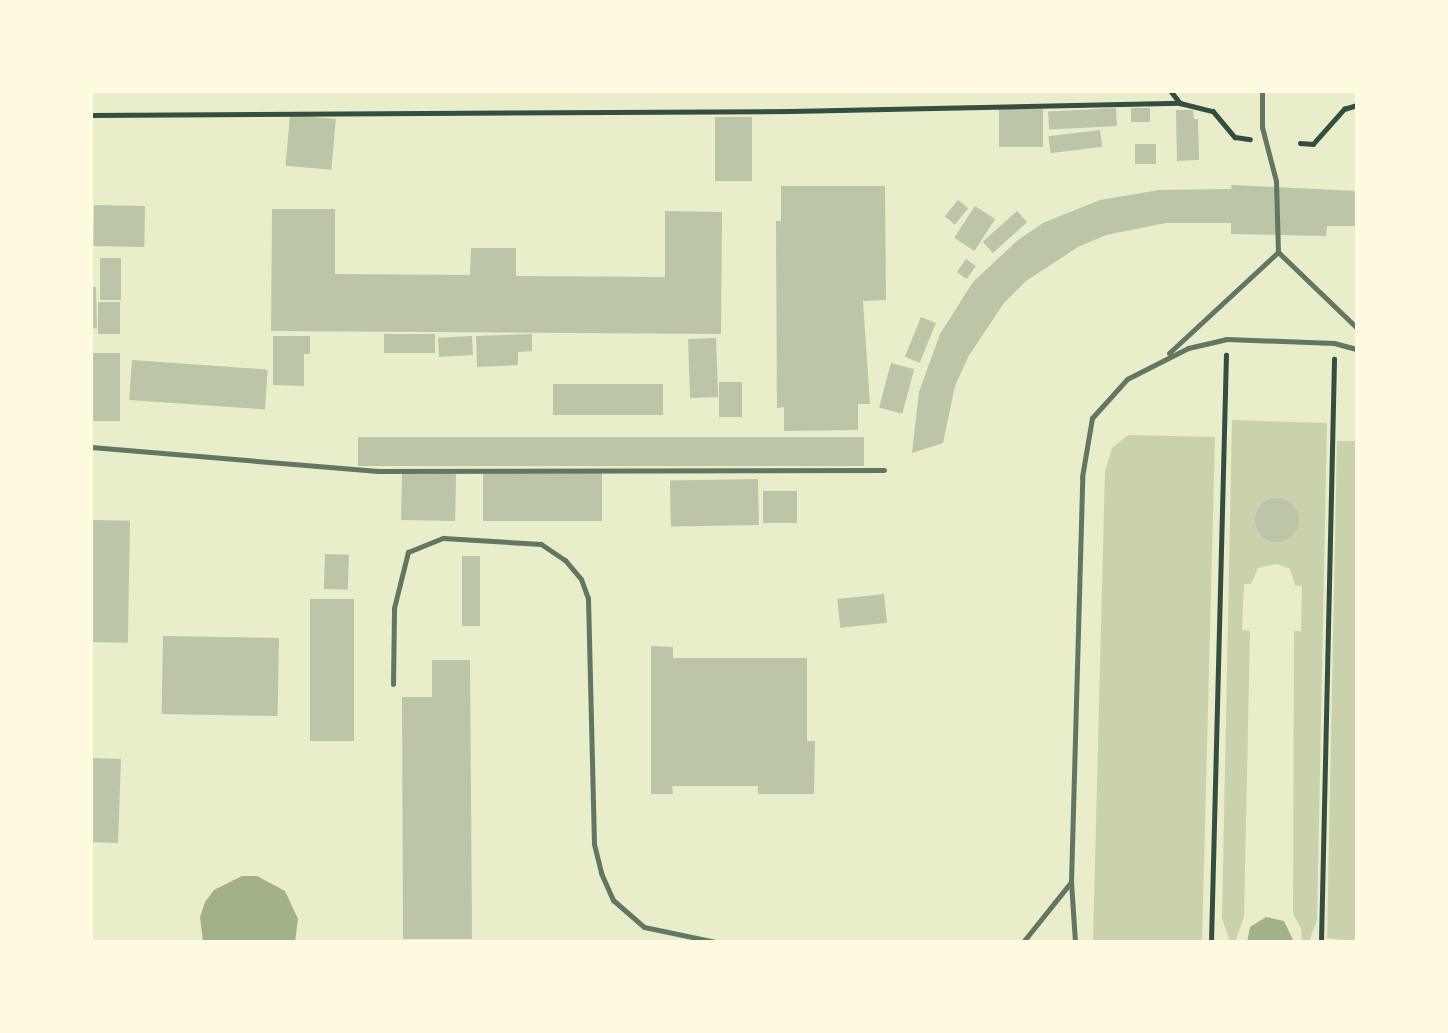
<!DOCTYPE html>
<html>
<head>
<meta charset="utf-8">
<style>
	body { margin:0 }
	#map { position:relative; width:1448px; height:1033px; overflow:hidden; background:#e9edc9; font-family:Mulish,sans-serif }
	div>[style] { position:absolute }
	.green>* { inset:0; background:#cad2ad }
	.water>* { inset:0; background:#a3b18a }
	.building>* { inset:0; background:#bcc5a7; transform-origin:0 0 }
	.round { border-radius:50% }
	.path>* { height:4.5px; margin:-2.25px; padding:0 2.25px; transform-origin:2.25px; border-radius:2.25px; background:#344e41 }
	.service>* { height:5px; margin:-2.5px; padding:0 2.5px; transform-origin:2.5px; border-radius:2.5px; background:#617663 }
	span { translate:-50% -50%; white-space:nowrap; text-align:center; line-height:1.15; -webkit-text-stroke:6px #fefae0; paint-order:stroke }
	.frame { position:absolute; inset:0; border:93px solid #fefae0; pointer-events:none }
</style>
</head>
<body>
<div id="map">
	<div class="green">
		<i style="clip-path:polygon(1232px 420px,1327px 423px,1317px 920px,1309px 942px,1302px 942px,1301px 928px,1293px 914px,1294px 631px,1301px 631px,1302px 586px,1295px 585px,1290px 569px,1277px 564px,1258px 568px,1251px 584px,1244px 584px,1242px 630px,1250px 631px,1244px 917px,1235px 942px,1230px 942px,1222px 918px)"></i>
		<i style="clip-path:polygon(1128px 435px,1215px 437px,1202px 942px,1093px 942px,1105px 471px,1112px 448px)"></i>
		<i style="clip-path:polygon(1337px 441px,1357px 441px,1357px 942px,1327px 938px)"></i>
	</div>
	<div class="water">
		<i style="clip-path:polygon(242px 876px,257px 876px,285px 891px,298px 919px,295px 942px,203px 942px,200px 917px,205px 902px,214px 890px)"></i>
		<i style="clip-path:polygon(1266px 917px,1284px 921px,1294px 942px,1247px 942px,1250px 927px)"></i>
	</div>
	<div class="building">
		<i style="left:1116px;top:108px;width:18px;height:68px;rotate:87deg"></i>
		<i style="left:1131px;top:108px;width:19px;height:14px"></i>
		<i style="left:999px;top:109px;width:44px;height:38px"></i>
		<i style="clip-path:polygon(1176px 110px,1193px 110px,1194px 119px,1198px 119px,1199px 160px,1177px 161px)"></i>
		<i style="left:290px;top:115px;width:46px;height:51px;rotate:5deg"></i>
		<i style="left:715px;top:117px;width:37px;height:64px"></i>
		<i style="left:1100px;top:130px;width:17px;height:52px;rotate:83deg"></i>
		<i style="left:1156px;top:144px;width:20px;height:21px;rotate:90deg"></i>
		<i style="clip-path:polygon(1231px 185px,1357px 191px,1357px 226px,1327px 226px,1326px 236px,1231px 234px,1231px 223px,1166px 223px,1106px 235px,1078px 247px,1026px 281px,1004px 303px,968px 357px,955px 386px,943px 443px,912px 453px,919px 392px,940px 334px,973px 282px,1018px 240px,1043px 223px,1100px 200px,1159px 190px,1232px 189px)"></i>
		<i style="clip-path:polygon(781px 186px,885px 186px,886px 300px,863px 301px,870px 404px,858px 404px,858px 430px,784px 431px,784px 407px,777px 408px,776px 221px,781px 221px)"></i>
		<i style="left:958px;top:200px;width:13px;height:21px;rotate:39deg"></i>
		<i style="left:94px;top:205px;width:51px;height:41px;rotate:1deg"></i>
		<i style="left:975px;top:206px;width:24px;height:38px;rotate:33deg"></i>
		<i style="clip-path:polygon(272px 209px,335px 209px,335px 274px,470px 275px,471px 248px,516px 248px,516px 276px,665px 277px,665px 211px,722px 212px,721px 334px,271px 331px)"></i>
		<i style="left:1017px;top:211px;width:15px;height:46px;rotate:48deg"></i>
		<i style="left:100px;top:258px;width:21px;height:42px"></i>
		<i style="left:966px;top:259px;width:12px;height:16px;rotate:35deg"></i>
		<i style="clip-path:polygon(91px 287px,96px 287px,97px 328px,91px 329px)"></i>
		<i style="left:98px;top:302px;width:22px;height:32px"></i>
		<i style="left:921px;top:317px;width:16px;height:43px;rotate:22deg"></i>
		<i style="left:435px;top:334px;width:19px;height:51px;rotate:90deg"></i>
		<i style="clip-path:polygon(532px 334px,532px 351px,518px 352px,518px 365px,477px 367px,476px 336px)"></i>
		<i style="clip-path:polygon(273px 336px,310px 336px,310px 354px,304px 354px,304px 386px,273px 385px)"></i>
		<i style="left:472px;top:336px;width:19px;height:34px;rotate:87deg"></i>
		<i style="left:716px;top:338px;width:59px;height:28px;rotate:88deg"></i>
		<i style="left:91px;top:353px;width:29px;height:68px"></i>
		<i style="left:132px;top:360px;width:136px;height:40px;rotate:4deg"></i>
		<i style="left:891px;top:363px;width:24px;height:46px;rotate:15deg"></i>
		<i style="left:719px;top:382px;width:23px;height:35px"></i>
		<i style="left:663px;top:384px;width:31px;height:110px;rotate:90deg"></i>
		<i style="left:358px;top:437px;width:506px;height:29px"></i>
		<i style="left:402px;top:473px;width:54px;height:47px;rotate:1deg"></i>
		<i style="left:483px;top:473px;width:119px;height:48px"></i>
		<i style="left:758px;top:479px;width:46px;height:88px;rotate:89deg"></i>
		<i style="left:763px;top:491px;width:34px;height:32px"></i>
		<i class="round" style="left:1255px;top:498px;width:44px;height:44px"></i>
		<i style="left:91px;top:520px;width:39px;height:122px;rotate:1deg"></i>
		<i style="left:325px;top:554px;width:24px;height:35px;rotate:2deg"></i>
		<i style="left:462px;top:556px;width:18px;height:70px"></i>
		<i style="left:884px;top:594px;width:29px;height:47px;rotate:84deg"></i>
		<i style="left:310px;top:599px;width:44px;height:142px"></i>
		<i style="left:163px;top:636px;width:116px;height:78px;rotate:1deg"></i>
		<i style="clip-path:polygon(651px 646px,673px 647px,673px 658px,807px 658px,807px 741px,815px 741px,814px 794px,758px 794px,758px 786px,672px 786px,673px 794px,651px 794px)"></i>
		<i style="clip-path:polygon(432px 660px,470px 660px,472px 939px,403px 939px,402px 697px,432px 697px)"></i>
		<i style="left:91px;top:758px;width:30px;height:84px;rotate:2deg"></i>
	</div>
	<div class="path">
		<i style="left:1171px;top:91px;width:15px;rotate:53deg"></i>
		<i style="left:1180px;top:103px;width:34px;rotate:14deg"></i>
		<i style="left:1213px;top:111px;width:34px;rotate:50deg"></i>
		<i style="left:1235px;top:137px;width:15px;rotate:8deg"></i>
		<i style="left:91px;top:115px;width:700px;rotate:-0.33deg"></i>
		<i style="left:791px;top:111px;width:389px;rotate:-1.2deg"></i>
		<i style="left:1300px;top:143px;width:13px;rotate:4deg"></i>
		<i style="left:1313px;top:144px;width:47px;rotate:-48.5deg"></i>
		<i style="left:1344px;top:109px;width:14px;rotate:-17deg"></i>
		<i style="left:1211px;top:942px;width:587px;rotate:-88.54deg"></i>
		<i style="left:1321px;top:942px;width:583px;rotate:-88.72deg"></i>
	</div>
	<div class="service">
		<i style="left:1262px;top:91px;width:36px;rotate:90deg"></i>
		<i style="left:1262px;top:127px;width:56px;rotate:75.5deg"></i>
		<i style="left:1276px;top:181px;width:71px;rotate:88.4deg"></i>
		<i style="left:1278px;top:252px;width:110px;rotate:43.9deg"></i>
		<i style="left:1169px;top:353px;width:149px;rotate:-42.8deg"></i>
		<i style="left:91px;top:447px;width:288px;rotate:4.8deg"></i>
		<i style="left:378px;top:471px;width:506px;rotate:-0.11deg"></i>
		<i style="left:393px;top:684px;width:76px;rotate:-89.2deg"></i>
		<i style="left:394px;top:608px;width:58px;rotate:-76deg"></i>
		<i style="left:408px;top:552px;width:38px;rotate:-22deg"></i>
		<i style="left:443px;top:538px;width:98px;rotate:3.5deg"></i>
		<i style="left:541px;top:544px;width:29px;rotate:34deg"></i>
		<i style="left:565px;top:560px;width:25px;rotate:50deg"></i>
		<i style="left:581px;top:579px;width:20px;rotate:70deg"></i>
		<i style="left:588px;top:598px;width:246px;rotate:88.6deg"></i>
		<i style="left:594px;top:844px;width:30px;rotate:76deg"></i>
		<i style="left:601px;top:873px;width:30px;rotate:66deg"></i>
		<i style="left:613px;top:900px;width:41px;rotate:41.1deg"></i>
		<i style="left:644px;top:927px;width:74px;rotate:11.8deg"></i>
		<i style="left:1023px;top:942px;width:77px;rotate:-51.3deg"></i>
		<i style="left:1075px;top:942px;width:60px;rotate:-93.8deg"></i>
		<i style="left:1071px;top:882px;width:405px;rotate:-88.4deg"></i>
		<i style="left:1082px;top:477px;width:60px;rotate:-80.4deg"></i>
		<i style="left:1092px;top:418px;width:52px;rotate:-48.1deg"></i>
		<i style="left:1127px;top:379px;width:68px;rotate:-26.9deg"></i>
		<i style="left:1188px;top:348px;width:39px;rotate:-13deg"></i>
		<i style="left:1226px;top:339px;width:108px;rotate:2.1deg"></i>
		<i style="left:1334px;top:343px;width:24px;rotate:15deg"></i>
	</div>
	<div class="frame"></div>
</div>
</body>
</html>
